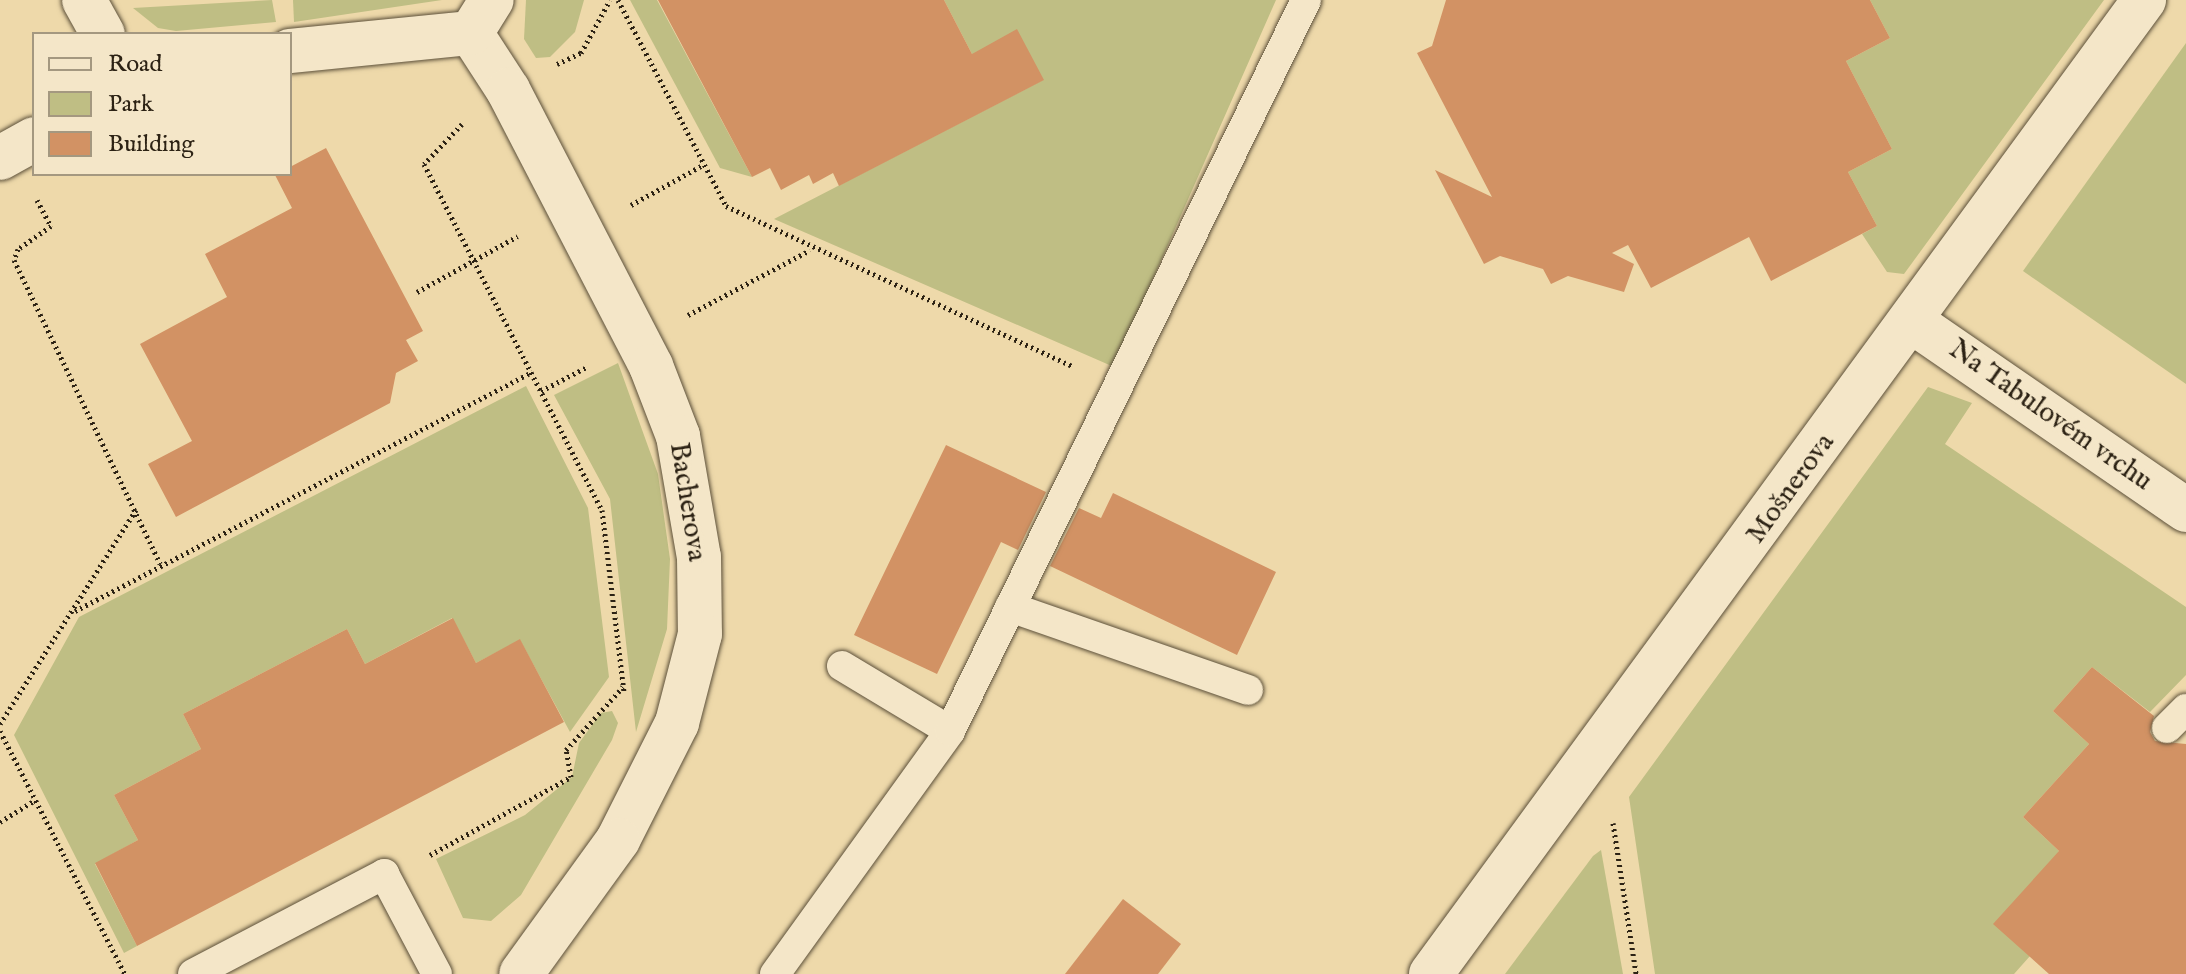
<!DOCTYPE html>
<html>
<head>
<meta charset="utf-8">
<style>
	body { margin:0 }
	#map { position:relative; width:2186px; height:974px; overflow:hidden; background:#eed9aa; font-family:"IM FELL English",serif }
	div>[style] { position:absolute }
	.green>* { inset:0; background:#bfbe84 }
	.building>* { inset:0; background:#d29264 }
	.path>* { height:5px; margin-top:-2.5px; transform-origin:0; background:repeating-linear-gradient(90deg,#2c2214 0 2px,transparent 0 6px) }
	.roads { filter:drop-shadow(0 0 2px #5c503a) drop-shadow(0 0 2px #5c503a) }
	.lane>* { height:30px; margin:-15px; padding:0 15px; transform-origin:15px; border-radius:15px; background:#f4e6c8 }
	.street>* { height:44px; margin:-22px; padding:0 22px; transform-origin:22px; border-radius:22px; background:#f4e6c8 }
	span { translate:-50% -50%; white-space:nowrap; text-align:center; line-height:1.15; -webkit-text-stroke:8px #f4e6c8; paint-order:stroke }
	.street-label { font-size:28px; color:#2c2214 }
	.legend { position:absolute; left:32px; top:32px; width:260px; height:144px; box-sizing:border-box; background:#f4e6c8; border:2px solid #a49880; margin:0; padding:10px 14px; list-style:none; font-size:24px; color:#2c2214 }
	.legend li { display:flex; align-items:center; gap:16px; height:40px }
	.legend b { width:40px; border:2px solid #a49880 }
</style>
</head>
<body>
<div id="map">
	<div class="green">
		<i style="clip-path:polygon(272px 0,276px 22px,176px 31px,158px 28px,133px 8px)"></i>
		<i style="clip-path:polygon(293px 0,442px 0,294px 22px)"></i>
		<i style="clip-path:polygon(526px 0,584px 0,575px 32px,550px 57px,536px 58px,524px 39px)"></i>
		<i style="clip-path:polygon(630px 0,657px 0,752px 177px,720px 168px)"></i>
		<i style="clip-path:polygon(944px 0,1276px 0,1114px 367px,774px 219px,1043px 80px,972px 54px)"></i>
		<i style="clip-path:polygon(1870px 0,2104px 0,1904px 274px,1887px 272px,1862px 234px,1877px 226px,1848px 172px,1892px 149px,1846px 61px,1890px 38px)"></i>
		<i style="clip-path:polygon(2186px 43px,2186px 384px,2023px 271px)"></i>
		<i style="clip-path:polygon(618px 363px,658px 474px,670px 559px,667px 629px,636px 732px,610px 499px,554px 395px)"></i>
		<i style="clip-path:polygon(526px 386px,588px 508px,609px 677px,570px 732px,520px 640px,476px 663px,452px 618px,365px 664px,347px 629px,183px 714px,201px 749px,114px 795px,138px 840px,95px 864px,137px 946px,124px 953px,14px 735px,79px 617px)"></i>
		<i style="clip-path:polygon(1928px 387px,1972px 403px,1945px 444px,2186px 607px,2186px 675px,2150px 712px,2092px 667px,2053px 711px,2089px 744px,2023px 817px,2059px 851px,2030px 956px,2014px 974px,1655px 974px,1629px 797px)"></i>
		<i style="clip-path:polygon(612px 711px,618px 723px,612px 740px,521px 895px,491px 921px,463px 918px,436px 859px,525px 815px,572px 777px,579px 743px,601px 713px)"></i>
		<i style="clip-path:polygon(1601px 850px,1623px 974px,1505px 974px,1593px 856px)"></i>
	</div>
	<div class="building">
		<i style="clip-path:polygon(658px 0,944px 0,972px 54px,1017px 29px,1044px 80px,839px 186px,833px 173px,813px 184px,809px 175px,781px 190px,770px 168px,752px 177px)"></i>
		<i style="clip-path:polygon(1446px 0,1870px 0,1890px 38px,1846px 61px,1892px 149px,1848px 172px,1877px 226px,1771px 281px,1749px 237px,1651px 288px,1628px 245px,1612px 253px,1634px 264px,1624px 292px,1568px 276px,1551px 284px,1543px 269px,1500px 256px,1484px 264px,1435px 170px,1492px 197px,1417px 53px,1432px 46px)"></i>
		<i style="clip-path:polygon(326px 148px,423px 331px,406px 340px,418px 361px,396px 373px,390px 403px,176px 517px,148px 464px,192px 441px,140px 344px,227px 297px,205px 254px,292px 208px,275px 175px,290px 174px,290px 167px)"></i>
		<i style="clip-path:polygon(946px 445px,1046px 492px,1018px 550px,1001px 542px,937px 674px,854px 635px)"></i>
		<i style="clip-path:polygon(1113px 493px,1276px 572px,1237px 655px,1050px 566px,1079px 508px,1101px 518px)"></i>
		<i style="clip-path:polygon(453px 618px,476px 663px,520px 639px,564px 722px,137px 946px,95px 863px,138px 840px,114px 795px,201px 749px,183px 714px,347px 629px,365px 664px)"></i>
		<i style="clip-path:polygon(2092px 667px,2154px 716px,2150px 732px,2155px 741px,2186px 744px,2186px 974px,2049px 974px,1993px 924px,2059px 851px,2023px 817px,2089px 744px,2053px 711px)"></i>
		<i style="clip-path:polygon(1123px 899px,1181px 944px,1158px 974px,1065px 974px)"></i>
	</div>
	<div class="path">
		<i style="left:618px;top:0;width:233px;rotate:62.3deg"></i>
		<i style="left:726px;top:206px;width:382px;rotate:24.8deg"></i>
		<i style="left:557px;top:64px;width:26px;rotate:-25deg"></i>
		<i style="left:581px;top:53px;width:60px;rotate:-61.3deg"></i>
		<i style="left:462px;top:124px;width:55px;rotate:133.5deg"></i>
		<i style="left:424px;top:164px;width:389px;rotate:62.8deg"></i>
		<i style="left:602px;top:510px;width:182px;rotate:83.1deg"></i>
		<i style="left:37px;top:200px;width:30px;rotate:62deg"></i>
		<i style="left:51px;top:226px;width:40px;rotate:145.1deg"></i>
		<i style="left:18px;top:249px;width:12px;rotate:110deg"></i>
		<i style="left:14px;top:260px;width:337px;rotate:64.3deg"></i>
		<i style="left:631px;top:205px;width:82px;rotate:-29.1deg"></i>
		<i style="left:417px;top:292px;width:115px;rotate:-29deg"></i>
		<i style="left:688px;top:315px;width:138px;rotate:-28deg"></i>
		<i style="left:541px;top:391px;width:52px;rotate:-27.6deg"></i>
		<i style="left:75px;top:611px;width:516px;rotate:-27.61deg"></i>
		<i style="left:0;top:724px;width:254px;rotate:-57.6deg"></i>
		<i style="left:0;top:731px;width:273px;rotate:62.8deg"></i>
		<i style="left:0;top:822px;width:39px;rotate:-32deg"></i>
		<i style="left:1613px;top:823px;width:153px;rotate:81.3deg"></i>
		<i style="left:430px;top:855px;width:161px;rotate:-29deg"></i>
		<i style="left:571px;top:777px;width:27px;rotate:-100deg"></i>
		<i style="left:566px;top:750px;width:85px;rotate:-47.9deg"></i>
	</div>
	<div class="roads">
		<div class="lane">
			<i style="left:1010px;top:607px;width:252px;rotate:19.2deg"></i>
			<i style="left:842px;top:666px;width:126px;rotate:31deg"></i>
			<i style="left:2167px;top:728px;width:27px;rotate:-45deg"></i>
			<i style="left:193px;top:974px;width:216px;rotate:-27.6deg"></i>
			<i style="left:384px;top:874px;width:113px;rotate:62.1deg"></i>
			<i style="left:775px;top:974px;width:299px;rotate:-54.2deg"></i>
			<i style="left:950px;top:731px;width:813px;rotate:-64.03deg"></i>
		</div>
		<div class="street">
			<i style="left:84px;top:0;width:39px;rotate:61deg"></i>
			<i style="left:471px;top:33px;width:68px;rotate:57deg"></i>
			<i style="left:508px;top:90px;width:311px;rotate:62.6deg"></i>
			<i style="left:651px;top:366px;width:75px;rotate:68.9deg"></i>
			<i style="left:678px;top:436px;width:123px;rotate:80.2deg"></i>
			<i style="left:699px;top:557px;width:77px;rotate:89.3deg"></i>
			<i style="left:700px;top:634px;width:92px;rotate:104.5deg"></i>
			<i style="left:677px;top:723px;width:131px;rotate:116.8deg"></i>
			<i style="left:618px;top:840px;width:165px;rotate:125.9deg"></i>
			<i style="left:471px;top:33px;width:39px;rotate:-58deg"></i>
			<i style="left:290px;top:51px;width:182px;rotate:-5.7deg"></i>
			<i style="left:0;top:158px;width:39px;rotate:-29deg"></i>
			<i style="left:1914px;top:323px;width:330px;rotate:34.5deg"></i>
			<i style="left:1431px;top:974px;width:1207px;rotate:-53.79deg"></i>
		</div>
	</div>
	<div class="street-label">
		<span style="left:2050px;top:416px;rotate:35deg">Na Tabulovém vrchu</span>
		<span style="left:1791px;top:489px;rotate:-54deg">Mošnerova</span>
		<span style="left:687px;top:502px;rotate:81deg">Bacherova</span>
	</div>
	<ul class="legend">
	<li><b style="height:10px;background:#f4e6c8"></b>Road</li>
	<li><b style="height:22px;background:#bfbe84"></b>Park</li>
	<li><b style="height:22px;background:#d29264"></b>Building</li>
	</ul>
</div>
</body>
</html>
